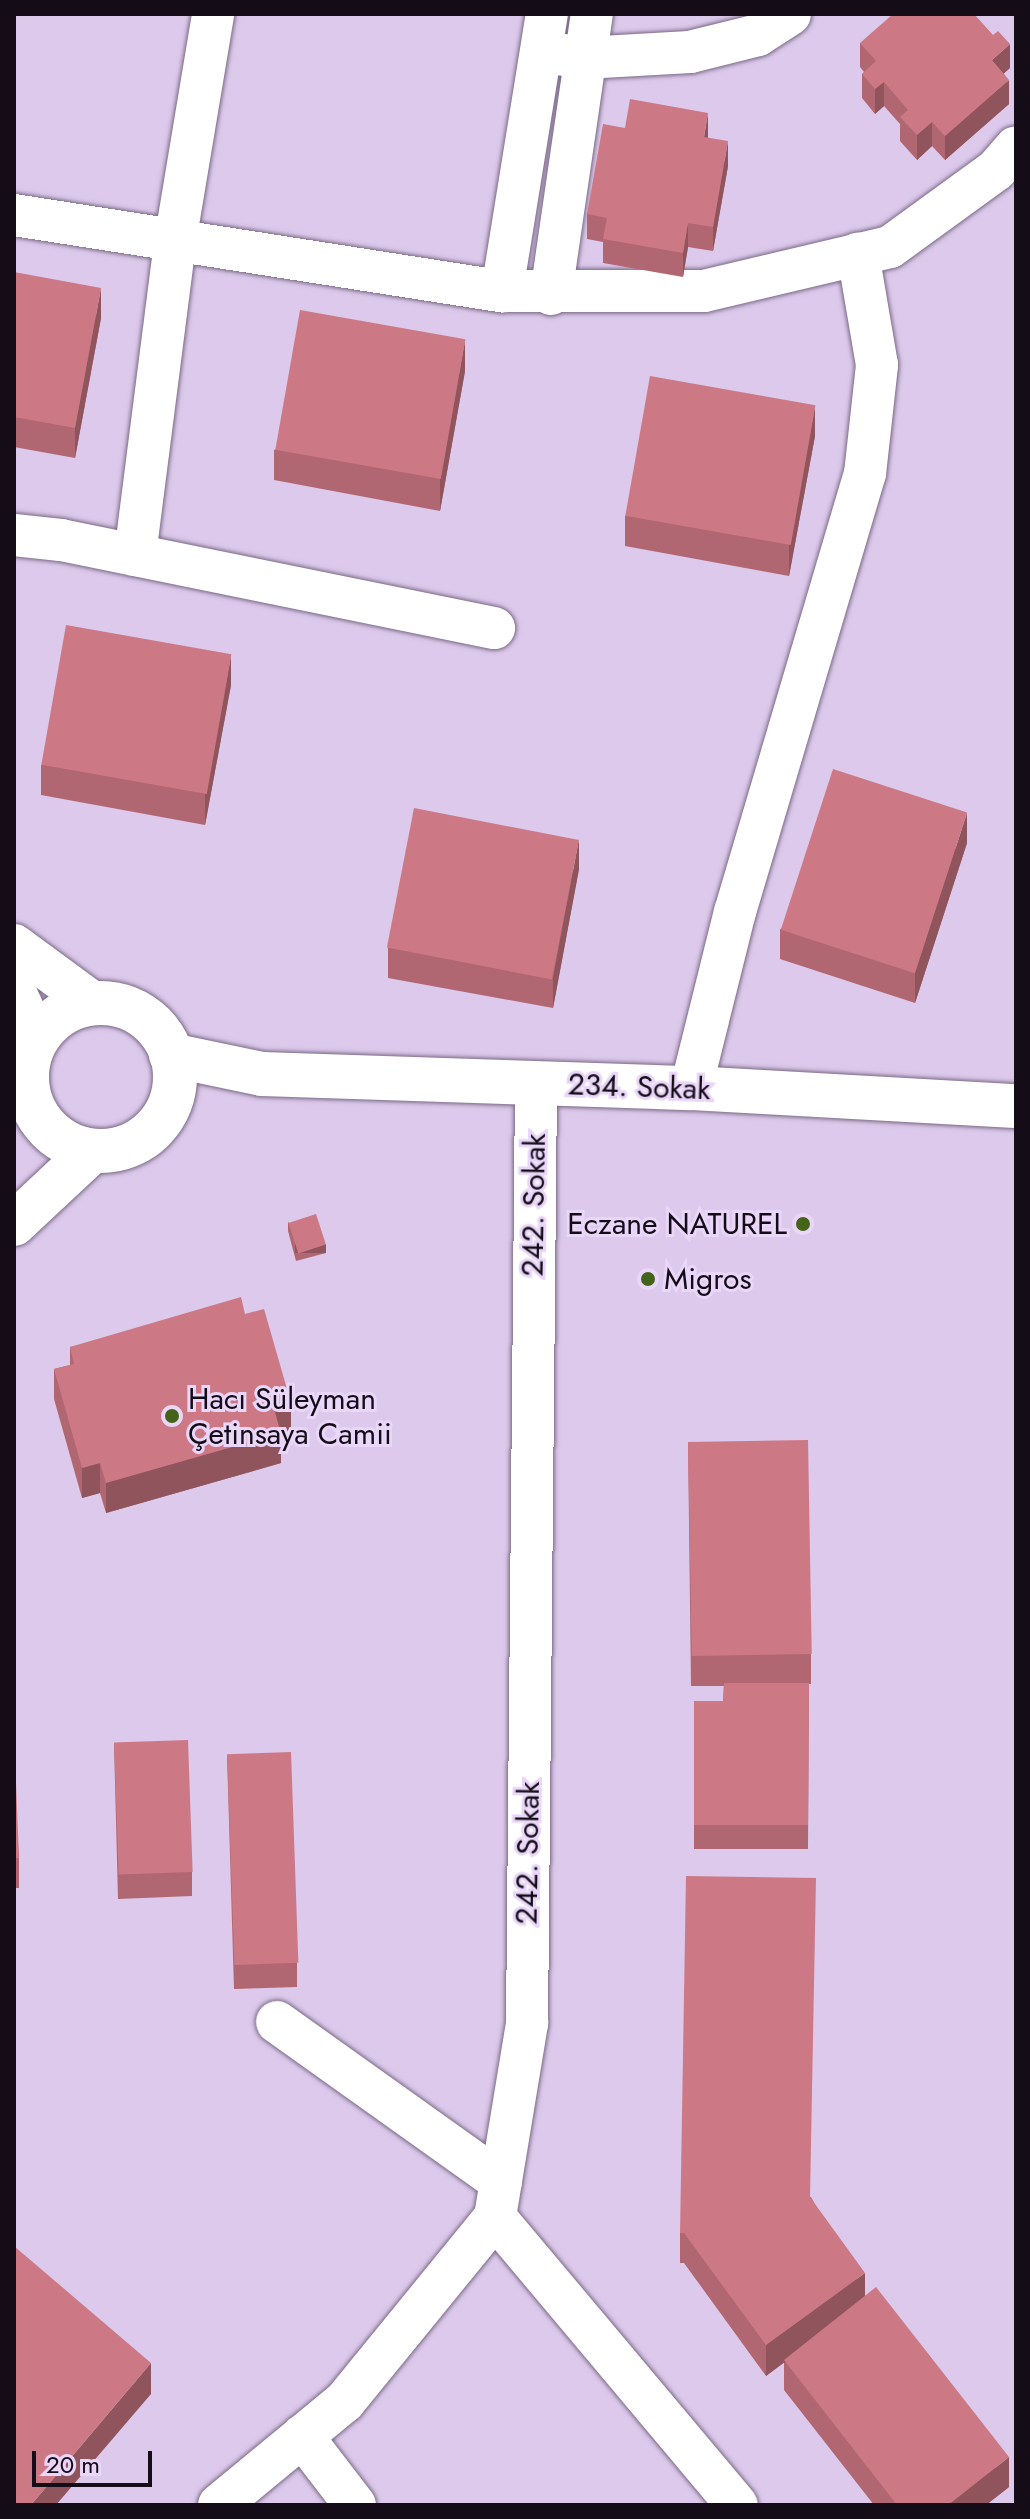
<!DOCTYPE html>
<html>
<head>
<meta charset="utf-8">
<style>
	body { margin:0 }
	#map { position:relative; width:1030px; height:2519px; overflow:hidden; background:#dcc9eb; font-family:Jost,sans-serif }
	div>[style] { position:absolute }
	.roads { filter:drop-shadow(0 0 2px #7a6987) drop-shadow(0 0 2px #7a6987) }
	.street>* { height:42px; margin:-21px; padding:0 21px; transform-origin:21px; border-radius:21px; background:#fff }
	.secondary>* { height:44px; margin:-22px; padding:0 22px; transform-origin:22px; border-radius:22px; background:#fff }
	.secondary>.ring { margin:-22px; padding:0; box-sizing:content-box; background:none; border:44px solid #fff; border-radius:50% }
	.wall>* { inset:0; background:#b06772 }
	.shaded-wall>* { inset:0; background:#90545d; transform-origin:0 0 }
	.building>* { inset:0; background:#cd7885; transform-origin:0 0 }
	.dots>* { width:22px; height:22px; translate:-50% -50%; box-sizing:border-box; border:4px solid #e9d6f8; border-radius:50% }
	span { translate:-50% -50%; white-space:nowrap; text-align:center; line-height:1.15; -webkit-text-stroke:6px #e9d6f8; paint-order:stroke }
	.street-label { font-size:30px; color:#140d18 }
	.poi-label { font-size:30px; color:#140d18 }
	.right { translate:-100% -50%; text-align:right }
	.left { translate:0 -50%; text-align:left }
	.frame { position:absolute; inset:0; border:16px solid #140d18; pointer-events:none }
	.scale { position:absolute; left:32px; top:2451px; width:120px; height:36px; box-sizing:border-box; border:4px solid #140d18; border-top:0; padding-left:10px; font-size:24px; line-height:28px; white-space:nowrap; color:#140d18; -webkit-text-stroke:6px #e9d6f8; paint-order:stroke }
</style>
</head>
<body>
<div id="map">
	<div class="roads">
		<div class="street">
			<i style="left:557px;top:54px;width:27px;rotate:8deg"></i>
			<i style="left:584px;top:58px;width:106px;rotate:-3.2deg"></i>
			<i style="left:690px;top:52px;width:70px;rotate:-14deg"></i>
			<i style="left:758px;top:35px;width:38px;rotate:-33deg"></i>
			<i style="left:14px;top:215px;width:494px;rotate:8.9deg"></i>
			<i style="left:502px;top:291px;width:202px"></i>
			<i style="left:704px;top:291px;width:191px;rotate:-13.3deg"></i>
			<i style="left:890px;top:247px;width:131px;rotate:-36deg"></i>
			<i style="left:996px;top:170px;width:30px;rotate:-49deg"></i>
			<i style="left:502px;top:291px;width:281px;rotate:-80.8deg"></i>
			<i style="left:551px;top:294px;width:283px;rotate:-81.7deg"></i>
			<i style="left:14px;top:535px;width:47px;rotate:6.1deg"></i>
			<i style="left:61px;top:540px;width:442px;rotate:11.5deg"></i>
			<i style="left:135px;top:555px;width:316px;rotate:-82.7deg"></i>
			<i style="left:175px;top:242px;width:231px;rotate:-80.5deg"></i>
			<i style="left:14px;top:945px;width:98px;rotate:36.3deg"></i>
			<i style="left:14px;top:989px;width:56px;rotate:65.7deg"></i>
			<i style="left:14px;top:1086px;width:14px;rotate:4deg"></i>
			<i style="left:691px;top:1088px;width:181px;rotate:-76deg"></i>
			<i style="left:735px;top:912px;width:457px;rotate:-73.5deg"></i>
			<i style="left:865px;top:474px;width:110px;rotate:-83.7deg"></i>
			<i style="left:877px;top:365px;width:113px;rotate:-99.7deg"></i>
			<i style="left:277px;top:2022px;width:275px;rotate:35.5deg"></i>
			<i style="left:495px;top:2217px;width:376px;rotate:50deg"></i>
			<i style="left:302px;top:2436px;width:87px;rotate:52.5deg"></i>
			<i style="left:219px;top:2505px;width:163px;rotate:-39.5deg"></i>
			<i style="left:345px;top:2401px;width:237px;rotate:-50.8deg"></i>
			<i style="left:495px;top:2217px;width:197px;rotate:-80.6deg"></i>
			<i style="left:527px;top:2023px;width:938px;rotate:-89.45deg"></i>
		</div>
		<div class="secondary">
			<i class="ring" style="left:27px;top:1003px;width:104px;height:104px"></i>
			<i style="left:171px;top:1055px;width:93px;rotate:11.8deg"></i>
			<i style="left:262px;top:1074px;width:429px;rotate:1.9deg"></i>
			<i style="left:691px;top:1088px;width:325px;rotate:3.2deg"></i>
			<i style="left:14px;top:1224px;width:107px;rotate:-43.1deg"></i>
		</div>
	</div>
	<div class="wall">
		<i style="clip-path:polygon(860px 43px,1010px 68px,1004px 73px,1009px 104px,945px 160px,932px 146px,917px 160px,900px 141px,900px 124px,884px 106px,875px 114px,862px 98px,862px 74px,864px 72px,860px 67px)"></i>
		<i style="clip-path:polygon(625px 128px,708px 138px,728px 166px,713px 251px,688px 247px,683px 277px,603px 263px,603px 242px,587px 239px,587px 214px)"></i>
		<i style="clip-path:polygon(14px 272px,101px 318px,75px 458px,14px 447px)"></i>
		<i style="clip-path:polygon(465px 371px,440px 511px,274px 480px,274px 450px)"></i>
		<i style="clip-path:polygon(815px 436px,789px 576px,625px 546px,625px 516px)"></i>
		<i style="clip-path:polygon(231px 685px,205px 825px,41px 795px,41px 765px)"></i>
		<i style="clip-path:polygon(967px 843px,915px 1003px,780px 959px,780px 929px)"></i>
		<i style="clip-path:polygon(579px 869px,553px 1008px,388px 978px,388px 948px)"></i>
		<i style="clip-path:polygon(288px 1222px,326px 1253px,296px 1261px,288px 1231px)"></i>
		<i style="clip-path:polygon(245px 1314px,291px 1434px,281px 1437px,281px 1463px,106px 1513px,100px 1493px,82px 1498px,54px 1399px,54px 1369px,70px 1365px,70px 1347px)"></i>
		<i style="clip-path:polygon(688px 1442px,811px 1654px,811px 1684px,809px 1684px,808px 1849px,694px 1849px,694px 1701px,723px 1701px,724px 1686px,691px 1686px)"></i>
		<i style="clip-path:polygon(114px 1743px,192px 1872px,192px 1896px,118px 1899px)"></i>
		<i style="clip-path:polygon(227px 1755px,297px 1963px,297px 1987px,234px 1989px)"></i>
		<i style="clip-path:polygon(14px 1784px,19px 1858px,19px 1888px,14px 1888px)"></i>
		<i style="clip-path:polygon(811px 2197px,865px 2296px,1009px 2487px,986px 2505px,874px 2505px,784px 2390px,784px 2362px,766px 2376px,684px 2263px,680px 2263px,680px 2233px)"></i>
	</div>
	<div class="shaded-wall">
		<i style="clip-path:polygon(1010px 44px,1010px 68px,992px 84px,992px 60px)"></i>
		<i style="clip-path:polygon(1009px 80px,1009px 104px,945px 160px,945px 136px)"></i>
		<i style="clip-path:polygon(884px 82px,884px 106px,875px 114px,875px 89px)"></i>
		<i style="clip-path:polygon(708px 113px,708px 137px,704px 162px,704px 137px)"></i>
		<i style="clip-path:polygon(932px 122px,932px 146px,917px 160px,917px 135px)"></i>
		<i style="clip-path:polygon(728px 141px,728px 166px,713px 251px,713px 227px)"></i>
		<i style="clip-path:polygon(688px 223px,688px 247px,683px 277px,683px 253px)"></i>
		<i style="clip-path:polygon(101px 288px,101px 318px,75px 458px,75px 428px)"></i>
		<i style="clip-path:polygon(465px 340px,465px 371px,440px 511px,440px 480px)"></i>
		<i style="clip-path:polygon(815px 406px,815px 436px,789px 576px,789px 546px)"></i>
		<i style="clip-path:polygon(231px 655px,231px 685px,205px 825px,205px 795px)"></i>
		<i style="clip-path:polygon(967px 813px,967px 843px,915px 1003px,915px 973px)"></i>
		<i style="clip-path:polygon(579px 839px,579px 869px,553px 1008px,553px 978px)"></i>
		<i style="left:326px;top:1244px;width:9px;height:31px;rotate:90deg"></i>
		<i style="clip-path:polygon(291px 1403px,291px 1434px,281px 1437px,281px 1463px,106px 1513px,106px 1483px,274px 1409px)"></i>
		<i style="clip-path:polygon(100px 1463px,100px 1493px,82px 1498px,82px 1468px)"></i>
		<i style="clip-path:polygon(865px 2273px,865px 2303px,766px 2376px,766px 2345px)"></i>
		<i style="clip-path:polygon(151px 2363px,151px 2394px,56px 2505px,31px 2505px)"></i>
		<i style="clip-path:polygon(1009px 2457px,1009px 2487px,986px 2505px,948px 2505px)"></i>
	</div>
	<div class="building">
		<i style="clip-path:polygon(893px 14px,974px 14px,993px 35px,998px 31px,1010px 44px,992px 60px,1009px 80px,945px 136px,932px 122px,917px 135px,900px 117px,908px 110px,884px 82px,875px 89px,862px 74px,876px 61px,860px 43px)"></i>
		<i style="clip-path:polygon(630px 99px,708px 113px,704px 137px,728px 141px,713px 227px,688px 223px,683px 253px,603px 239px,607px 218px,587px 214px,603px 124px,625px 128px)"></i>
		<i style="clip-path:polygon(14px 272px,101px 288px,75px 428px,14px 417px)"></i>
		<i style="left:300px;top:310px;width:168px;height:142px;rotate:10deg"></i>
		<i style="left:650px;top:376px;width:168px;height:142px;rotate:10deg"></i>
		<i style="left:66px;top:625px;width:168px;height:142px;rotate:10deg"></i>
		<i style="left:833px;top:769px;width:141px;height:169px;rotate:18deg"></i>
		<i style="left:414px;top:808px;width:168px;height:142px;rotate:11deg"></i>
		<i style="left:316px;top:1214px;width:32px;height:29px;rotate:72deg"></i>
		<i style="clip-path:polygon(241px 1297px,245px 1314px,264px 1309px,291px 1403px,274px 1409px,281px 1433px,106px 1483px,100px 1463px,82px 1468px,54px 1369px,74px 1364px,70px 1347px)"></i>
		<i style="left:808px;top:1440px;width:214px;height:120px;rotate:89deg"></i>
		<i style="clip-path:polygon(724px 1683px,809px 1683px,808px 1825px,694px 1825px,694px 1701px,723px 1701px)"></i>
		<i style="left:188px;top:1740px;width:132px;height:74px;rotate:88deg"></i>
		<i style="left:291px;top:1752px;width:211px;height:64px;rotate:88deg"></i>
		<i style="clip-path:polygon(16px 1783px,19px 1858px,14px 1858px,14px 1784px)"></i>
		<i style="clip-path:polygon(686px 1876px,816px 1878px,810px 2197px,865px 2273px,766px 2345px,684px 2233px,680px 2233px)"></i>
		<i style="clip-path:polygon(14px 2246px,151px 2363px,31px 2505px,14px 2505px)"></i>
		<i style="clip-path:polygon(876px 2287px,1009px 2457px,948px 2505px,897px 2505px,784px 2360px)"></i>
	</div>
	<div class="dots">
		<i style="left:803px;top:1224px;background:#436319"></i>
		<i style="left:648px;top:1279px;background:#436319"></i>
		<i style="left:172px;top:1416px;background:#436319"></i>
	</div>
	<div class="street-label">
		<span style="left:639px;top:1087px;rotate:2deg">234. Sokak</span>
		<span style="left:534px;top:1205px;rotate:-89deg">242. Sokak</span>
		<span style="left:528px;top:1853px;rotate:-89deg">242. Sokak</span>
	</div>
	<div class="poi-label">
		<span class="right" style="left:787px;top:1224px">Eczane NATUREL</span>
		<span class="left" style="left:664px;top:1279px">Migros</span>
		<span class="left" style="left:188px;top:1416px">Hacı Süleyman<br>Çetinsaya Camii</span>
	</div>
	<div class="frame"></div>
	<div class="scale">20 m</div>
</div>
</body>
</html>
